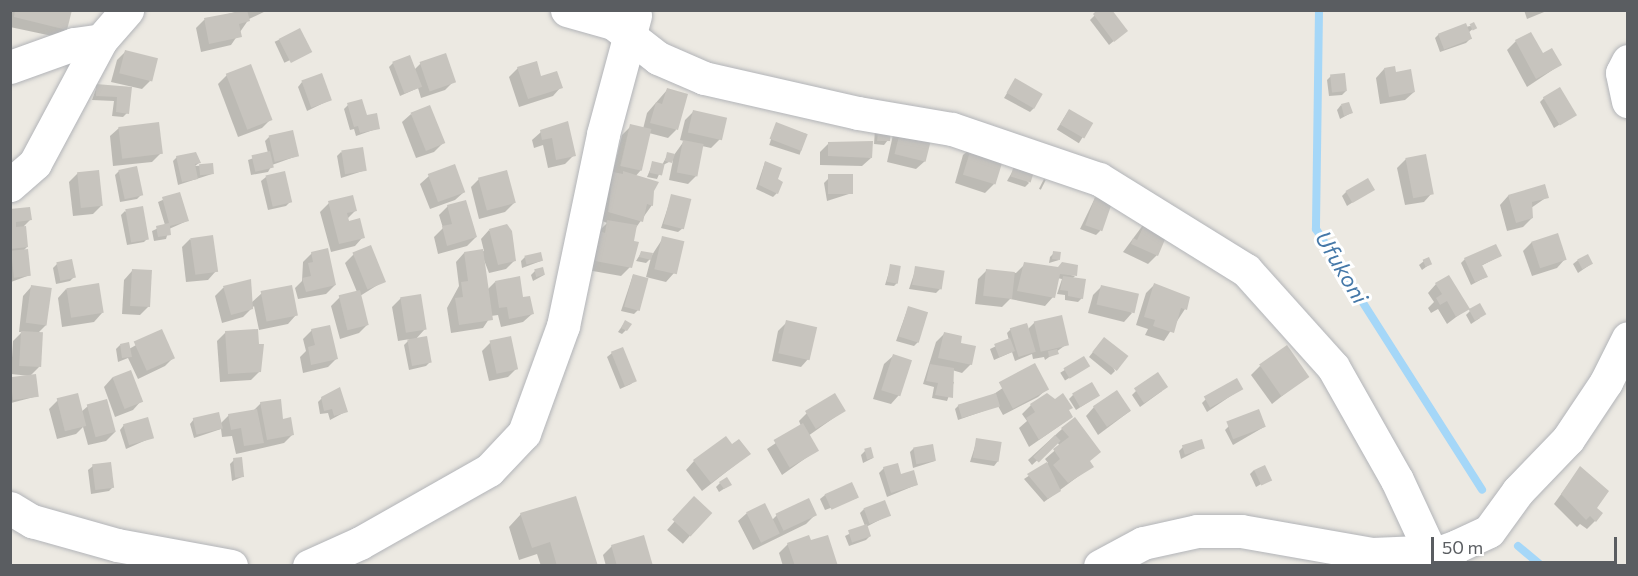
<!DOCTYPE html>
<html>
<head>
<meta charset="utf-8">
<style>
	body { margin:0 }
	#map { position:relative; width:1638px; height:576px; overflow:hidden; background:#ece9e2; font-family:Commissioner,sans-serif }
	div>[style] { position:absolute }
	.shadow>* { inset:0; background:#0003; transform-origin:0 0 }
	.stream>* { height:8px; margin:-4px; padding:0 4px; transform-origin:4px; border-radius:4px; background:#a5d7f8 }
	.building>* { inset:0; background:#c7c4be; transform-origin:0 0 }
	.roads { filter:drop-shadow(0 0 2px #b2b4b8) drop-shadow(0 0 2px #b2b4b8) }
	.minor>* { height:33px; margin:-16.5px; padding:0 16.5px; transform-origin:16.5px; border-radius:16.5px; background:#fff }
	span { translate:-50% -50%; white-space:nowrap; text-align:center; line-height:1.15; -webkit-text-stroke:6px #fff; paint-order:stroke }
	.water-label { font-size:22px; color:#4578a8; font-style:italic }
	.frame { position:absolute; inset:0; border:12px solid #5a5d61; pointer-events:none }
	.scale { position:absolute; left:1431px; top:537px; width:186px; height:27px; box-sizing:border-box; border:3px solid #5a5d61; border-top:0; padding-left:8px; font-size:18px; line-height:21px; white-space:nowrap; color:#5a5d61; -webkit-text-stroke:4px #fff; paint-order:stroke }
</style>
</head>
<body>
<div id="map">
	<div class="shadow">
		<i style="clip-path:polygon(10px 10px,70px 10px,66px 29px,57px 37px,10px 27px)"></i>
		<i style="clip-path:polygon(244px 10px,268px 10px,249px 19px,231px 45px,201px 52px,196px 28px,204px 20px)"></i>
		<i style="clip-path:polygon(1100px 10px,1122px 34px,1109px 45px,1090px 20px)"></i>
		<i style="clip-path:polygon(1524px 10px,1549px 10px,1527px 19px)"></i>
		<i style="clip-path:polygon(1470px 26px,1475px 27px,1468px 33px,1470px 39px,1466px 43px,1440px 52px,1435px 38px,1439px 34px)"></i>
		<i style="left:300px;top:30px;width:23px;height:28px;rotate:65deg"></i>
		<i style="clip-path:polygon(1516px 41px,1542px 55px,1560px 65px,1527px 87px,1507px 50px)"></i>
		<i style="clip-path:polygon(126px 51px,150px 81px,142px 89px,111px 82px,117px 60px)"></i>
		<i style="clip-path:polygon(393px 63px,414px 70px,421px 63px,454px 81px,445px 90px,421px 98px,418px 88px,400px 96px,389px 67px)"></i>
		<i style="clip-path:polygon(518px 68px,541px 77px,561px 87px,553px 96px,519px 107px,509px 77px)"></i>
		<i style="clip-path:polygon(1384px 69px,1395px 73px,1414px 92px,1405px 100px,1380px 104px,1376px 78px)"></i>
		<i style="clip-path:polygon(227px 75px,270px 120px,262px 128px,238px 137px,218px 84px)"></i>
		<i style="clip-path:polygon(1331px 76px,1346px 91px,1342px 95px,1329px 96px,1327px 80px)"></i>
		<i style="clip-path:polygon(1015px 80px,1034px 108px,1030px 112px,1004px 98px)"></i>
		<i style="clip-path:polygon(302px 82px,330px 100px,307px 111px,298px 87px)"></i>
		<i style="clip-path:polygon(97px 86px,130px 87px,127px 113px,123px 117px,112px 116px,114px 101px,92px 100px)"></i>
		<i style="clip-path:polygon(667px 90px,676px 130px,668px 138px,649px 133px,641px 170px,634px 178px,652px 190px,652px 205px,635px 229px,630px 267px,621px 276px,587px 270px,599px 231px,607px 223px,600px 220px,605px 183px,612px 175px,622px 135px,631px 126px,643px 129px,647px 113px)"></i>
		<i style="clip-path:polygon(1544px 98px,1575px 115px,1554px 128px,1540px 102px)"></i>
		<i style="clip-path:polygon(348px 105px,379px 128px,356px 136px,354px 129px,350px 130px,344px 109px)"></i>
		<i style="clip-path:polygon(1341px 105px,1351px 113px,1340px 119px,1337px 110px)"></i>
		<i style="left:1069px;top:110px;width:26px;height:23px;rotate:32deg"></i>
		<i style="clip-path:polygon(694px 111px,720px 139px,711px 148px,702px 146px,697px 175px,688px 184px,669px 180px,673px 160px,663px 165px,657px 179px,647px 177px,653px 163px,662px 165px,668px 154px,674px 155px,684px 141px,680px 140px,685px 120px)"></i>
		<i style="clip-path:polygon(411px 114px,443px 143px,434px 152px,416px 158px,402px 122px)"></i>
		<i style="clip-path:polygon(567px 123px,574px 155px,565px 164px,548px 168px,543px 145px,534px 148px,532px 140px,541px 132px)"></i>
		<i style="left:776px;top:124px;width:32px;height:22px;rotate:18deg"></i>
		<i style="clip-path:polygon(902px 126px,925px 161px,916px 169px,887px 162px,893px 135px)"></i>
		<i style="clip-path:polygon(119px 128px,161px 153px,152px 162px,113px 166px,110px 136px)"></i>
		<i style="clip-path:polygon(875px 130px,888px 140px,884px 145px,874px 144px)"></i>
		<i style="clip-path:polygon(269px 137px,297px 156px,272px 165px,268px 172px,251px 175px,248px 160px,268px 153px,265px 141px)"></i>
		<i style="clip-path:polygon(829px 143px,871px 158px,862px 166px,820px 165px,820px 152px)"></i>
		<i style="clip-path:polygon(972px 147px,994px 184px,985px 193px,955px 183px,963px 155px)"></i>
		<i style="clip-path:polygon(341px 152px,366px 170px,341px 178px,337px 156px)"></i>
		<i style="clip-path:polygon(177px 157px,199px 163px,195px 166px,211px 165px,212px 174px,178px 185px,173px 161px)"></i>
		<i style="clip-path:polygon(1406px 159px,1432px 193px,1424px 202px,1405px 205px,1397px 168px)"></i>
		<i style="clip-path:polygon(765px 162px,776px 179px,777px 193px,773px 197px,756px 189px)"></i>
		<i style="clip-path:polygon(1015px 167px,1029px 183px,1025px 187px,1007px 181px)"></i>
		<i style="clip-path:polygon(119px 171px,141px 195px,137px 199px,120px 202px,115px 175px)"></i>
		<i style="clip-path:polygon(78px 173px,102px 205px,93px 214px,73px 216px,69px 182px)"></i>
		<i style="clip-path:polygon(429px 176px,464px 192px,455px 200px,430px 209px,420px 184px)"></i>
		<i style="clip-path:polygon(266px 177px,290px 202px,286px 206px,268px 210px,261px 181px)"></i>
		<i style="clip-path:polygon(479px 179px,514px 203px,505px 212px,479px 219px,471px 187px)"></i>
		<i style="clip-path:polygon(828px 179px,852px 193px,827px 201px,824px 183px)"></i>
		<i style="left:1044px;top:179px;width:2px;height:11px;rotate:27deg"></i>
		<i style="clip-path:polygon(1373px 189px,1347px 206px,1342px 196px,1346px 192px)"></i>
		<i style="clip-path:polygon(179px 193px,187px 221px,169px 229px,166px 239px,154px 241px,152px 231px,165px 225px,158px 202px)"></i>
		<i style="clip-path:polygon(672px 195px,683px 228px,678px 232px,661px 228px)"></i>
		<i style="clip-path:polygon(1508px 196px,1547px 197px,1531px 208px,1532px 218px,1523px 227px,1507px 231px,1500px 205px)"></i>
		<i style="clip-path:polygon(1095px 198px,1100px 231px,1096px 235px,1080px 229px)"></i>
		<i style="clip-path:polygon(329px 203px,356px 210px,347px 219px,363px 237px,355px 246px,331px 252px,320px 212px)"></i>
		<i style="clip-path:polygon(448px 206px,476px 237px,467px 246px,438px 254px,434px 237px,443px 228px,439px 215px)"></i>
		<i style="clip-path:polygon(10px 211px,30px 220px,24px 226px,27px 247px,22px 252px,30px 275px,11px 282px)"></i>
		<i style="clip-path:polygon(125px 211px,148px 238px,144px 242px,127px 245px,121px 215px)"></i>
		<i style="clip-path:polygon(1149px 217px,1157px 255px,1148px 264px,1123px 252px)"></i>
		<i style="clip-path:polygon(489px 230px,515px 260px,506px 269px,489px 273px,482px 255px,487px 290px,495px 282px,522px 298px,532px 314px,523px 322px,501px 327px,498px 315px,491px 316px,483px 328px,451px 333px,447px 308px,459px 286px,456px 262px,464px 253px,484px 251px,481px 239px)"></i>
		<i style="clip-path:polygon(663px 238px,674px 273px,666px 282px,646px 277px,651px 258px,646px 263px,636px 261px,641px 253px,652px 255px)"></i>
		<i style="clip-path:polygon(190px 239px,216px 271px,208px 280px,186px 282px,182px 247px)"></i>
		<i style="clip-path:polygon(1532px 242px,1565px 259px,1557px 268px,1532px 276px,1523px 251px)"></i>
		<i style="clip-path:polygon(312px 253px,335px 285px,326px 294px,298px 299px,295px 288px,302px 281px,303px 262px)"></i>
		<i style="clip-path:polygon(1054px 253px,1059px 260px,1049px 263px,1050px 257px)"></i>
		<i style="clip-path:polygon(354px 254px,384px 281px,360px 296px,367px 325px,359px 333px,340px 339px,331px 306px,340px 297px,357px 292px,345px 263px)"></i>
		<i style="clip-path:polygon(1500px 256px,1481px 266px,1486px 277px,1471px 285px,1461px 263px,1465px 259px)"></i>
		<i style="clip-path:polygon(525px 257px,541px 261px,522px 268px,521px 261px)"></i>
		<i style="clip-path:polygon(1578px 260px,1591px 264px,1578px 273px,1573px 264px)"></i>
		<i style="clip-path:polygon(1424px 261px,1430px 264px,1422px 270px,1419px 265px)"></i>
		<i style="clip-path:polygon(57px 264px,74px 277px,70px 281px,56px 284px,53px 268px)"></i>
		<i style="clip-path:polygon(1025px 264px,1075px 276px,1072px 279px,1082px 298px,1078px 302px,1065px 300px,1065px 295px,1057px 294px,1062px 279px,1057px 278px,1053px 297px,1045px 306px,1010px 299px,1002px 307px,975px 304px,978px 279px,987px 270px,1016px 273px)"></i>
		<i style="clip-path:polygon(891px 266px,898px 282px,894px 286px,885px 285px)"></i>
		<i style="clip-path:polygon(916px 268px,940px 289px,936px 293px,909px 289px)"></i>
		<i style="clip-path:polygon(132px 271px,149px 306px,140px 315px,122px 314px,124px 280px)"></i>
		<i style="clip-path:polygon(535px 271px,544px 275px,533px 281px,531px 275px)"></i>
		<i style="clip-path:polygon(633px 275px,638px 310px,634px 314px,621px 311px)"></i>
		<i style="clip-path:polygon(250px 281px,251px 303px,262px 293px,296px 315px,288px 324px,259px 330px,254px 306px,243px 317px,222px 323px,215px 296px,223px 288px)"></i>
		<i style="clip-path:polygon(1155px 284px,1185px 309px,1164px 341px,1145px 335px,1148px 329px,1136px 325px,1146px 293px)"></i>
		<i style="clip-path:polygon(1436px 284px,1468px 308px,1447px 324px,1438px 309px,1431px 313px,1428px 308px,1434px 302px,1428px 293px)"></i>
		<i style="clip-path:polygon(1102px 286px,1132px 313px,1124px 322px,1088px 313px,1093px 295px)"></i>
		<i style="clip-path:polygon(31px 287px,46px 325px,38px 333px,39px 367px,30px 376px,11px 374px,13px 341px,22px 332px,19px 332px,23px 296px)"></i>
		<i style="clip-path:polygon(66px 289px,102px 313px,94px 322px,62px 327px,58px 298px)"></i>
		<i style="clip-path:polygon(401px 298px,425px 329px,415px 340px,430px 362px,426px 366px,409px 370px,404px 345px,410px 339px,398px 341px,392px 307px)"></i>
		<i style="clip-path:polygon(908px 308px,918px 342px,914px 346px,896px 341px)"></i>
		<i style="clip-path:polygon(1470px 311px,1480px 318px,1471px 324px,1466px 315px)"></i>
		<i style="clip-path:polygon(625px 322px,626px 330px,622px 334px,618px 332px)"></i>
		<i style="clip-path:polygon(787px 322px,809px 358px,801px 367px,772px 361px,778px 331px)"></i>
		<i style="clip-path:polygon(1035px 322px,1067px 344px,1045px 360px,1044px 357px,1033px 359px,1032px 354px,1015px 361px,1012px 352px,994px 360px,990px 349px,1009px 340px,1007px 333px,1011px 329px,1027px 330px)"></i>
		<i style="clip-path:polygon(312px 330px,337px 358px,328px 367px,303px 373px,300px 357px,306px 351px,303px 339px)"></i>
		<i style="clip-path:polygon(161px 331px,173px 358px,165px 366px,138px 379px,128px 358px,118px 362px,116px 349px,120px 345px,129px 349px)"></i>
		<i style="clip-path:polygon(226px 332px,260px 371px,251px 380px,220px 382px,217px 341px)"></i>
		<i style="clip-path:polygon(944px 334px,959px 344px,971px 364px,962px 373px,952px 370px,949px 381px,954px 382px,947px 401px,932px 398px,934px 387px,923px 384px,936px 342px)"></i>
		<i style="clip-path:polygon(491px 342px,517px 368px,508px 377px,489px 381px,482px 351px)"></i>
		<i style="clip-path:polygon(1100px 343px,1115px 371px,1111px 375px,1089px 357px)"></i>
		<i style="clip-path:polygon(612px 353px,635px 380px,631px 384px,620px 389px,607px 357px)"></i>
		<i style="clip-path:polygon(893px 356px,899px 395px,891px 404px,873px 399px,884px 364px)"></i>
		<i style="left:1084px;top:358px;width:9px;height:28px;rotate:58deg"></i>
		<i style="clip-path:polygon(1035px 366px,1047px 389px,1038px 397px,1003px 415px,998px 406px,958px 420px,955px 409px,959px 405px,991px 396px)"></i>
		<i style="clip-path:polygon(1260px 366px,1307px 376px,1272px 404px,1251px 375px)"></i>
		<i style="clip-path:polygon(130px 372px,141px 401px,133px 410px,115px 417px,104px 387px,112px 378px)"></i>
		<i style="clip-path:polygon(10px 380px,38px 396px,11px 403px,10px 407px)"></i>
		<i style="clip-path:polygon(1241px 389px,1207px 412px,1202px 403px,1206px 399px)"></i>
		<i style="clip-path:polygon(1136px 391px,1162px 391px,1140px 407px,1132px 395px)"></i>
		<i style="clip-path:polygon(1073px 395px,1098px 396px,1076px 410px,1069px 399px)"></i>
		<i style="clip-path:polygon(322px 398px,347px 411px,330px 420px,328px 413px,320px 414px,318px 402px)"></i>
		<i style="clip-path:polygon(58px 400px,81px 412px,88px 406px,115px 432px,106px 441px,88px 445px,83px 427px,76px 434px,57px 439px,49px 409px)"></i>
		<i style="clip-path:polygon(1055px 400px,1072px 417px,1029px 447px,1019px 428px,1027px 421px,1022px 414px,1031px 405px)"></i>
		<i style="clip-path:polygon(261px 403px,293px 434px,284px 443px,236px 454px,232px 436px,222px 437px,221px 429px,194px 438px,190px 424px,194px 419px,220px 424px,229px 415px,253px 411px)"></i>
		<i style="clip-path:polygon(1094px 407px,1130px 411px,1098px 435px,1086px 416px)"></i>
		<i style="clip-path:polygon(845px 410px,808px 436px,817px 450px,782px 475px,767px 449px,801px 426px,799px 421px,807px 413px)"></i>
		<i style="clip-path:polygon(124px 425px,153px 437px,126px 449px,120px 430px)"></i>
		<i style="clip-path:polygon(1229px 426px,1264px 427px,1233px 445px,1225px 430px)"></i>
		<i style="clip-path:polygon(1063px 428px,1092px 466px,1044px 502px,1024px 479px,1048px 463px,1045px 459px,1060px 446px,1057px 442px,1032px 465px,1028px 460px)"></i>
		<i style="clip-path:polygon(977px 440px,998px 461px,994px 466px,970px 462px)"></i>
		<i style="clip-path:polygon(1183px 447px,1203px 448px,1181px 459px,1179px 451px)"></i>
		<i style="clip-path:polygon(914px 448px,935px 461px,913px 468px,910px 452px)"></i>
		<i style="clip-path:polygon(865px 451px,873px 458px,863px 463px,861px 455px)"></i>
		<i style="clip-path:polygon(749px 454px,702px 491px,686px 470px,694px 461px)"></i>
		<i style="clip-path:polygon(234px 460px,242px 477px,232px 481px,230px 464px)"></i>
		<i style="clip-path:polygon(93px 466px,113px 487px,109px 491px,91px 494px,88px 470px)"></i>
		<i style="clip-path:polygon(884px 468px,900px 476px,916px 485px,887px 497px,879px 473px)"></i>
		<i style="clip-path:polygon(1580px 468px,1595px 508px,1595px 521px,1587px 529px,1580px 524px,1577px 527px,1554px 504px)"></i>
		<i style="clip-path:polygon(1254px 470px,1270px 479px,1256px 487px,1250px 474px)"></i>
		<i style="clip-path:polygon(720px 483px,730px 485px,719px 492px,716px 487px)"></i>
		<i style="clip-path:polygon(825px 495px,857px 498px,825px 510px,820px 499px)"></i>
		<i style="left:694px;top:499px;width:21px;height:41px;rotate:41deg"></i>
		<i style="clip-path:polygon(864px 509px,889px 515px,866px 527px,870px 536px,866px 540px,849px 546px,845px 536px,865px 526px,860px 513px)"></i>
		<i style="clip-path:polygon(747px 513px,772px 520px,777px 515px,815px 515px,806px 524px,753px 550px,738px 521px)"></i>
		<i style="clip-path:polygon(521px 514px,596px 566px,541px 566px,537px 554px,519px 560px,509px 527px)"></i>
		<i style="clip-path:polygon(810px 542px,837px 566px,783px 566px,779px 553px,788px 544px)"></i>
		<i style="clip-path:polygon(612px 546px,652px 566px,606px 566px,603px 555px)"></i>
	</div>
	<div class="stream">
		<i style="left:1319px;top:10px;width:219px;rotate:90.8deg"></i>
		<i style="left:1316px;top:229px;width:309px;rotate:57.5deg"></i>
		<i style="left:1518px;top:546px;width:31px;rotate:40deg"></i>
	</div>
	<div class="building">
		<i style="clip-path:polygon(15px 10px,72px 10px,67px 30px,14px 17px)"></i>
		<i style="clip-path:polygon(247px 10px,250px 21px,239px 24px,242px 37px,209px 44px,204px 18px)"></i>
		<i style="clip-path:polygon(1097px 10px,1112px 10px,1128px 31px,1114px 42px,1093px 14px)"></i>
		<i style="left:1474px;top:22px;width:7px;height:5px;rotate:63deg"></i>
		<i style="left:1466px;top:23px;width:17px;height:30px;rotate:69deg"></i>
		<i style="left:300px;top:28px;width:27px;height:24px;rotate:63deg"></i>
		<i style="clip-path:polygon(1531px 32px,1543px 53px,1552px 48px,1562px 65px,1536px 79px,1515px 40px)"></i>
		<i style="left:125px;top:50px;width:34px;height:24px;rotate:14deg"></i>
		<i style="left:446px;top:53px;width:31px;height:28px;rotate:71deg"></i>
		<i style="left:410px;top:55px;width:34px;height:19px;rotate:69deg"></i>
		<i style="clip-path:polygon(537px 61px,541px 76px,557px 71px,563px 88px,528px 99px,517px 67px)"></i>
		<i style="left:251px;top:64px;width:60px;height:27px;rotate:69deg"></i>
		<i style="clip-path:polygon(1395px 66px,1396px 72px,1411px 69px,1415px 92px,1389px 97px,1384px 68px)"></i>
		<i style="left:322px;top:73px;width:29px;height:22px;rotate:70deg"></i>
		<i style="left:1345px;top:73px;width:18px;height:15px;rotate:84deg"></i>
		<i style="left:1015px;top:78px;width:32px;height:17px;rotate:30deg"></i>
		<i style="clip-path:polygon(96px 84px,132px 87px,129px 114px,116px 112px,117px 97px,96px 96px)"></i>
		<i style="left:1560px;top:87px;width:33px;height:20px;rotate:59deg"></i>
		<i style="clip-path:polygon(667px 88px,688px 94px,678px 130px,650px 123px,656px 102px,662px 104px)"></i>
		<i style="clip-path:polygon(362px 99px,367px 115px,377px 113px,380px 129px,360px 133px,358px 126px,354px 127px,347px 103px)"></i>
		<i style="clip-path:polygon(1349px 102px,1353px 113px,1344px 116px,1341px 104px)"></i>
		<i style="left:430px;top:105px;width:41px;height:21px;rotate:68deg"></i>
		<i style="left:1069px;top:109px;width:28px;height:18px;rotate:30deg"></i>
		<i style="left:693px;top:110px;width:35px;height:23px;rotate:13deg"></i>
		<i style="clip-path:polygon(568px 121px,576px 156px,556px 160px,552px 138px,542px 140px,540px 130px)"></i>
		<i style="left:159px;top:122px;width:32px;height:41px;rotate:83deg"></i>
		<i style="left:776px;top:122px;width:34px;height:18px;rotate:21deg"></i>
		<i style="left:630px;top:124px;width:22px;height:43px;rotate:13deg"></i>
		<i style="clip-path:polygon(879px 124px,891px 124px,890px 141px,877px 141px)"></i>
		<i style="left:902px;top:124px;width:32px;height:31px;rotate:14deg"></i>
		<i style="left:293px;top:130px;width:27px;height:25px;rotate:77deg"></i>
		<i style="left:683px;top:140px;width:21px;height:33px;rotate:11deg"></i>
		<i style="clip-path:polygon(873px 141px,872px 158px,828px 156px,828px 142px)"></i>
		<i style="left:972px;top:145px;width:34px;height:31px;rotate:17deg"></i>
		<i style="left:363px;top:147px;width:24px;height:22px;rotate:81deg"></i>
		<i style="left:270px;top:151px;width:17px;height:19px;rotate:77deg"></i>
		<i style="clip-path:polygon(196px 152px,201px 163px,195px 164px,198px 179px,182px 182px,176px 156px)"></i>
		<i style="clip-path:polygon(667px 152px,675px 154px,672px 163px,665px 161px)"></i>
		<i style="left:1426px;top:154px;width:41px;height:21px;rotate:79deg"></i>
		<i style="left:652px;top:161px;width:13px;height:12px;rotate:13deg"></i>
		<i style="clip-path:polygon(765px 161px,782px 168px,778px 179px,783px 182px,778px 194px,759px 185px)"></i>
		<i style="left:213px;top:163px;width:11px;height:14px;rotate:85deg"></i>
		<i style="left:455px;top:164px;width:30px;height:29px;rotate:70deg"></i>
		<i style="left:1014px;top:165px;width:21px;height:12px;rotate:17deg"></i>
		<i style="left:137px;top:166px;width:30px;height:19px;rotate:78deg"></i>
		<i style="left:99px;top:170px;width:36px;height:22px;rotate:84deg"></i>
		<i style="left:507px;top:170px;width:34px;height:30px;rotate:75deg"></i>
		<i style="left:285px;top:171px;width:32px;height:20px;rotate:77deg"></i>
		<i style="clip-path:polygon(623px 171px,659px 182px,654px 191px,653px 206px,647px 204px,643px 222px,608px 212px,613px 172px,623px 174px)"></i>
		<i style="left:853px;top:174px;width:20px;height:25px;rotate:90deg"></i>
		<i style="left:1368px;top:178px;width:14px;height:26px;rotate:60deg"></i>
		<i style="clip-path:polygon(1545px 184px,1549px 198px,1532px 202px,1533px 218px,1516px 223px,1508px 195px)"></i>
		<i style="clip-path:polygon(180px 192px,189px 221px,170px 226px,171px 235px,158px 237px,156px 226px,169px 223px,162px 197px)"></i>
		<i style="left:671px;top:194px;width:21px;height:31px;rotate:14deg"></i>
		<i style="clip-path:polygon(353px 195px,357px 211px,347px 213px,349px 221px,360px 218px,365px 238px,339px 244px,328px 201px)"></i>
		<i style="left:1095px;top:197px;width:18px;height:30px;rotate:19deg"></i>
		<i style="clip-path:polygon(466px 200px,477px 237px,447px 246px,442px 226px,452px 224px,447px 205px)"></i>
		<i style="left:143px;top:206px;width:34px;height:18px;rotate:80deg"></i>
		<i style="clip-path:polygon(30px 207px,32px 220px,16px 222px,16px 227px,26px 226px,28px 247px,10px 249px,10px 209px)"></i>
		<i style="clip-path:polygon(1149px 215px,1169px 230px,1158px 256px,1131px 244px,1133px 238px,1137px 240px)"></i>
		<i style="clip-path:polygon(607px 220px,637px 225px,634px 241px,639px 242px,632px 268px,595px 261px,600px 231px,605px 233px)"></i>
		<i style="clip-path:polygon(507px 224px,512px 231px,516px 261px,498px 265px,489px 229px)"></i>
		<i style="left:1558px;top:233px;width:28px;height:28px;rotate:72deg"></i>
		<i style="left:213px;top:235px;width:37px;height:23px;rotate:82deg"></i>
		<i style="left:662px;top:236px;width:23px;height:34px;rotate:13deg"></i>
		<i style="clip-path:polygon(1496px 244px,1502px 256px,1482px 265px,1488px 277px,1475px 282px,1464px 258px)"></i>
		<i style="left:371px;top:245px;width:40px;height:20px;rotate:68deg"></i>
		<i style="clip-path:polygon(328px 248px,336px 285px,306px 292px,302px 278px,311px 276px,308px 263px,313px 262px,311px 252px)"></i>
		<i style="left:28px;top:249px;width:27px;height:17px;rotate:84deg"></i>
		<i style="clip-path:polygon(483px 249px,493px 320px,459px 325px,455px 298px,463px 297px,461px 282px,468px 281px,464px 252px)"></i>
		<i style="clip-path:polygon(641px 251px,653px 253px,651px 260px,639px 257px)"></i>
		<i style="left:1053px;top:251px;width:8px;height:8px;rotate:7deg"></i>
		<i style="left:541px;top:252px;width:9px;height:17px;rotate:77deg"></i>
		<i style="left:1588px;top:254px;width:11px;height:12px;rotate:63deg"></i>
		<i style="left:1429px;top:257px;width:8px;height:7px;rotate:67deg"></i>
		<i style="left:72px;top:259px;width:19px;height:16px;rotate:78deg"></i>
		<i style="clip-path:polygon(1024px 262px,1058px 267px,1062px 262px,1078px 265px,1077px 276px,1060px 274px,1055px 298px,1017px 291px)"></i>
		<i style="left:890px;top:264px;width:11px;height:18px;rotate:10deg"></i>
		<i style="left:915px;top:266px;width:30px;height:19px;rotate:9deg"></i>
		<i style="left:543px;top:267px;width:8px;height:9px;rotate:76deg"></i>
		<i style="left:132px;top:269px;width:20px;height:37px;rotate:3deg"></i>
		<i style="left:986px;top:269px;width:29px;height:27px;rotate:6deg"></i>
		<i style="left:633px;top:274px;width:16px;height:34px;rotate:15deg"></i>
		<i style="clip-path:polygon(1449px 275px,1470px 309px,1456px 317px,1447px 301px,1440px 305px,1436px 298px,1442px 294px,1435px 283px)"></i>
		<i style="clip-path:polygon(520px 276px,523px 297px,530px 296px,534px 314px,509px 319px,507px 307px,499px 308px,495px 281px)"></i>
		<i style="clip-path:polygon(1063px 276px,1086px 279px,1083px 299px,1068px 296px,1068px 291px,1060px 290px)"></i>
		<i style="clip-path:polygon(251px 279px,253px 309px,231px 315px,223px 286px)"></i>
		<i style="left:99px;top:283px;width:30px;height:33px;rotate:81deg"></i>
		<i style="clip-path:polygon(1154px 283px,1190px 297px,1187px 310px,1181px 308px,1174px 333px,1153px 326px,1155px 320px,1144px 317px)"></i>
		<i style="left:31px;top:285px;width:21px;height:38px;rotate:8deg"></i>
		<i style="left:292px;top:285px;width:31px;height:32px;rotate:79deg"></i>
		<i style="left:1101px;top:285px;width:39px;height:20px;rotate:13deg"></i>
		<i style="left:360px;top:290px;width:36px;height:22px;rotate:76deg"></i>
		<i style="left:421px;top:294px;width:36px;height:21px;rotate:81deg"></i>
		<i style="left:1480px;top:303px;width:13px;height:13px;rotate:61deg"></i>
		<i style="left:908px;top:306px;width:21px;height:32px;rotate:17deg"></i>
		<i style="left:1062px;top:315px;width:31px;height:29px;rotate:77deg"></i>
		<i style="clip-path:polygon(625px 320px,632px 324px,627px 331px,621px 328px)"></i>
		<i style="left:786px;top:320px;width:32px;height:34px;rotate:13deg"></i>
		<i style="left:1027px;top:323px;width:30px;height:18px;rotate:73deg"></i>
		<i style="clip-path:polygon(330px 325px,338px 359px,311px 365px,308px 347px,315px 345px,311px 329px)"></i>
		<i style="left:162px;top:329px;width:32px;height:31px;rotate:66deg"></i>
		<i style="clip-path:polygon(258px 329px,259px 344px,264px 344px,261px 372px,228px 374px,225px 331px)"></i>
		<i style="left:21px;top:331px;width:22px;height:35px;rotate:3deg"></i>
		<i style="clip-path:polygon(944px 332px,962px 336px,961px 343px,976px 346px,972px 365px,938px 358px)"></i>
		<i style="left:427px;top:336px;width:27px;height:20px;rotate:80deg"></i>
		<i style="left:511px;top:336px;width:34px;height:22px;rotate:78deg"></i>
		<i style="left:1104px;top:337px;width:31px;height:19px;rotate:38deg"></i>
		<i style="left:1010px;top:338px;width:14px;height:17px;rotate:69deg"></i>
		<i style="clip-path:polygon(129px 342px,132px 357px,122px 358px,120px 344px)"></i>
		<i style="left:1287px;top:345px;width:39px;height:34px;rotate:55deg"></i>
		<i style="left:623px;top:347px;width:37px;height:13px;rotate:68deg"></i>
		<i style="clip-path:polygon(1057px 349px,1059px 354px,1049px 357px,1048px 351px)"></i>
		<i style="left:893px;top:354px;width:20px;height:38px;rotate:18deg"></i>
		<i style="left:1084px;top:356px;width:12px;height:24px;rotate:59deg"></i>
		<i style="left:1035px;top:363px;width:30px;height:41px;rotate:62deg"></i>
		<i style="clip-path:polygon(930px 364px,954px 368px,953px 398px,935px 395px,938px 383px,926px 381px)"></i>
		<i style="left:131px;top:370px;width:34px;height:20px;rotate:69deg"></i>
		<i style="left:1158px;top:372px;width:18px;height:29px;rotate:56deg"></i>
		<i style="left:36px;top:374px;width:23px;height:26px;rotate:83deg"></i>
		<i style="left:1237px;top:378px;width:13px;height:38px;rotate:61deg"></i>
		<i style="left:1092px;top:382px;width:16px;height:23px;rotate:60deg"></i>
		<i style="clip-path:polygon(340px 387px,348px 412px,334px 416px,332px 409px,324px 411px,321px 397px)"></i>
		<i style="left:1117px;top:390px;width:25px;height:29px;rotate:56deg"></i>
		<i style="left:78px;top:393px;width:34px;height:22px;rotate:76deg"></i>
		<i style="left:835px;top:393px;width:21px;height:35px;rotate:59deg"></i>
		<i style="left:996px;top:393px;width:14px;height:40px;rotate:73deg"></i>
		<i style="clip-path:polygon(1047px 393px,1055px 399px,1063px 393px,1073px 408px,1069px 410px,1073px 417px,1039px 440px,1026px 418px,1035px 412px,1030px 404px)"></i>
		<i style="left:107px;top:399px;width:34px;height:21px;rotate:75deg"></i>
		<i style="clip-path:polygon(281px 399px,283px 419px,291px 417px,294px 435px,267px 440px,260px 402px)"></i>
		<i style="clip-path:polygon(257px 409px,264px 443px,244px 446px,241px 428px,231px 430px,228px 414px)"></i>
		<i style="left:1259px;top:409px;width:19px;height:35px;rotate:69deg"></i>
		<i style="left:219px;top:412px;width:17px;height:27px;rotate:77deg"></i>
		<i style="left:148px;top:417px;width:22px;height:26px;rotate:74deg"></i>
		<i style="clip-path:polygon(1075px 417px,1101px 452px,1090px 461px,1094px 467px,1068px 483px,1053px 465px,1060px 459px,1053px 449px,1069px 437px,1061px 428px)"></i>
		<i style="left:803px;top:423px;width:32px;height:34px;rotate:60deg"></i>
		<i style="left:1055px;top:435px;width:8px;height:31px;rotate:45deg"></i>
		<i style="clip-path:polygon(726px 436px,732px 444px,739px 439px,751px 454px,711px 483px,693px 460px)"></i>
		<i style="left:976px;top:438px;width:26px;height:20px;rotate:9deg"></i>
		<i style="left:1202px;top:439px;width:10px;height:21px;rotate:73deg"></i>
		<i style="left:933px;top:444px;width:17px;height:20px;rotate:80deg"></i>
		<i style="left:871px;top:447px;width:11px;height:7px;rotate:75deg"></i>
		<i style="left:242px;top:457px;width:20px;height:9px;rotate:84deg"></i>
		<i style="left:111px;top:462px;width:26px;height:19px;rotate:83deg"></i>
		<i style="clip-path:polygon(1047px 462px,1061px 491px,1048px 499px,1027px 474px)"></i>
		<i style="clip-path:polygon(898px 463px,901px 474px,914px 470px,918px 485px,891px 493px,883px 467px)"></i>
		<i style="left:1265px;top:465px;width:17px;height:12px;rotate:65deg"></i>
		<i style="clip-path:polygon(1580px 466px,1609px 491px,1597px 508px,1603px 513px,1596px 522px,1590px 516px,1586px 520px,1561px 494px)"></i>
		<i style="clip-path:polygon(727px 477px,732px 485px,724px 489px,719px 482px)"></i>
		<i style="left:852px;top:482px;width:17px;height:30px;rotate:66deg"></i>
		<i style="clip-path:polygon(576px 496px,598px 566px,557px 566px,550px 542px,532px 548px,520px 513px)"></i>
		<i style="left:694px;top:496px;width:25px;height:32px;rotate:43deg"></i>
		<i style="left:809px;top:498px;width:19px;height:37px;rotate:65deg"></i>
		<i style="left:885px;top:500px;width:17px;height:23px;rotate:69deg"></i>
		<i style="left:765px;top:503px;width:34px;height:21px;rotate:64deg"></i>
		<i style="left:867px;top:524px;width:13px;height:20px;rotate:72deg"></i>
		<i style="clip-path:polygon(644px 535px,653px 566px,617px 566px,611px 545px)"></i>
		<i style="clip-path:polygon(809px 535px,811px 540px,828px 535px,838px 566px,795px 566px,787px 543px)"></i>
	</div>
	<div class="roads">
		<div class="minor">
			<i style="left:567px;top:10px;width:48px;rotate:15.8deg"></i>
			<i style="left:613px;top:23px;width:57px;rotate:37.9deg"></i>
			<i style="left:658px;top:58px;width:50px;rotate:23.5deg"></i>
			<i style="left:704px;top:78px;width:158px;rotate:12.8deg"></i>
			<i style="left:858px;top:113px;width:95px;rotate:9.7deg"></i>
			<i style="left:952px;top:129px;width:155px;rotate:18.8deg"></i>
			<i style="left:1099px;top:179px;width:173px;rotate:31.8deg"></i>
			<i style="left:1246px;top:270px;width:130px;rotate:48.1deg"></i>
			<i style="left:1333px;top:367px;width:130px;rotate:60.5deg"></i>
			<i style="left:1397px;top:480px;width:95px;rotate:65.1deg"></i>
			<i style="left:1628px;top:61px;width:13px;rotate:117deg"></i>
			<i style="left:1622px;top:73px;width:29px;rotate:78deg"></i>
			<i style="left:10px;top:67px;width:68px;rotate:-19.8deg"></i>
			<i style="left:74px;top:44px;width:27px;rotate:-8deg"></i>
			<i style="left:10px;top:185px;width:33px;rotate:-41deg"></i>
			<i style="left:35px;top:163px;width:140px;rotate:-61.8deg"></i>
			<i style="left:101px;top:40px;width:40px;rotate:-49deg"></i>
			<i style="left:10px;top:508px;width:26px;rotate:31deg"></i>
			<i style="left:32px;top:521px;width:88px;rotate:15.8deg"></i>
			<i style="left:117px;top:545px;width:116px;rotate:10.4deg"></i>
			<i style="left:309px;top:566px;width:56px;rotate:-24.3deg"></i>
			<i style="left:360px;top:543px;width:148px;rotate:-29.5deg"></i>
			<i style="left:489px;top:470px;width:51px;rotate:-46.6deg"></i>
			<i style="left:524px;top:433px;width:114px;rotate:-70deg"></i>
			<i style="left:563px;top:326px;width:196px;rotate:-78.2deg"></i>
			<i style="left:603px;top:134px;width:123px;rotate:-74.9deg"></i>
			<i style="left:1100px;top:566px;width:49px;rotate:-28.1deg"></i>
			<i style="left:1143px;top:543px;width:55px;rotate:-12.5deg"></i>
			<i style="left:1197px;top:531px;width:44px"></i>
			<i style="left:1241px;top:531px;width:133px;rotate:10deg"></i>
			<i style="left:1372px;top:554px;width:48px;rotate:-2.4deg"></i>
			<i style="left:1420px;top:552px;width:11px;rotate:22deg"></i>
			<i style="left:1430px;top:556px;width:29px;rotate:-20deg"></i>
			<i style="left:1457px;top:546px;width:35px;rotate:-25deg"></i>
			<i style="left:1489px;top:531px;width:49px;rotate:-54.1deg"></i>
			<i style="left:1518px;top:491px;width:72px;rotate:-46.1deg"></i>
			<i style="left:1568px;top:439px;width:69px;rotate:-56.3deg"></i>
			<i style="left:1606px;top:382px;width:49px;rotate:-63.4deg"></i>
		</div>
	</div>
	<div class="water-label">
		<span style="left:1342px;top:267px;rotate:59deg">Ufukoni</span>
	</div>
	<div class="frame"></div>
	<div class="scale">50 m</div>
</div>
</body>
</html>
